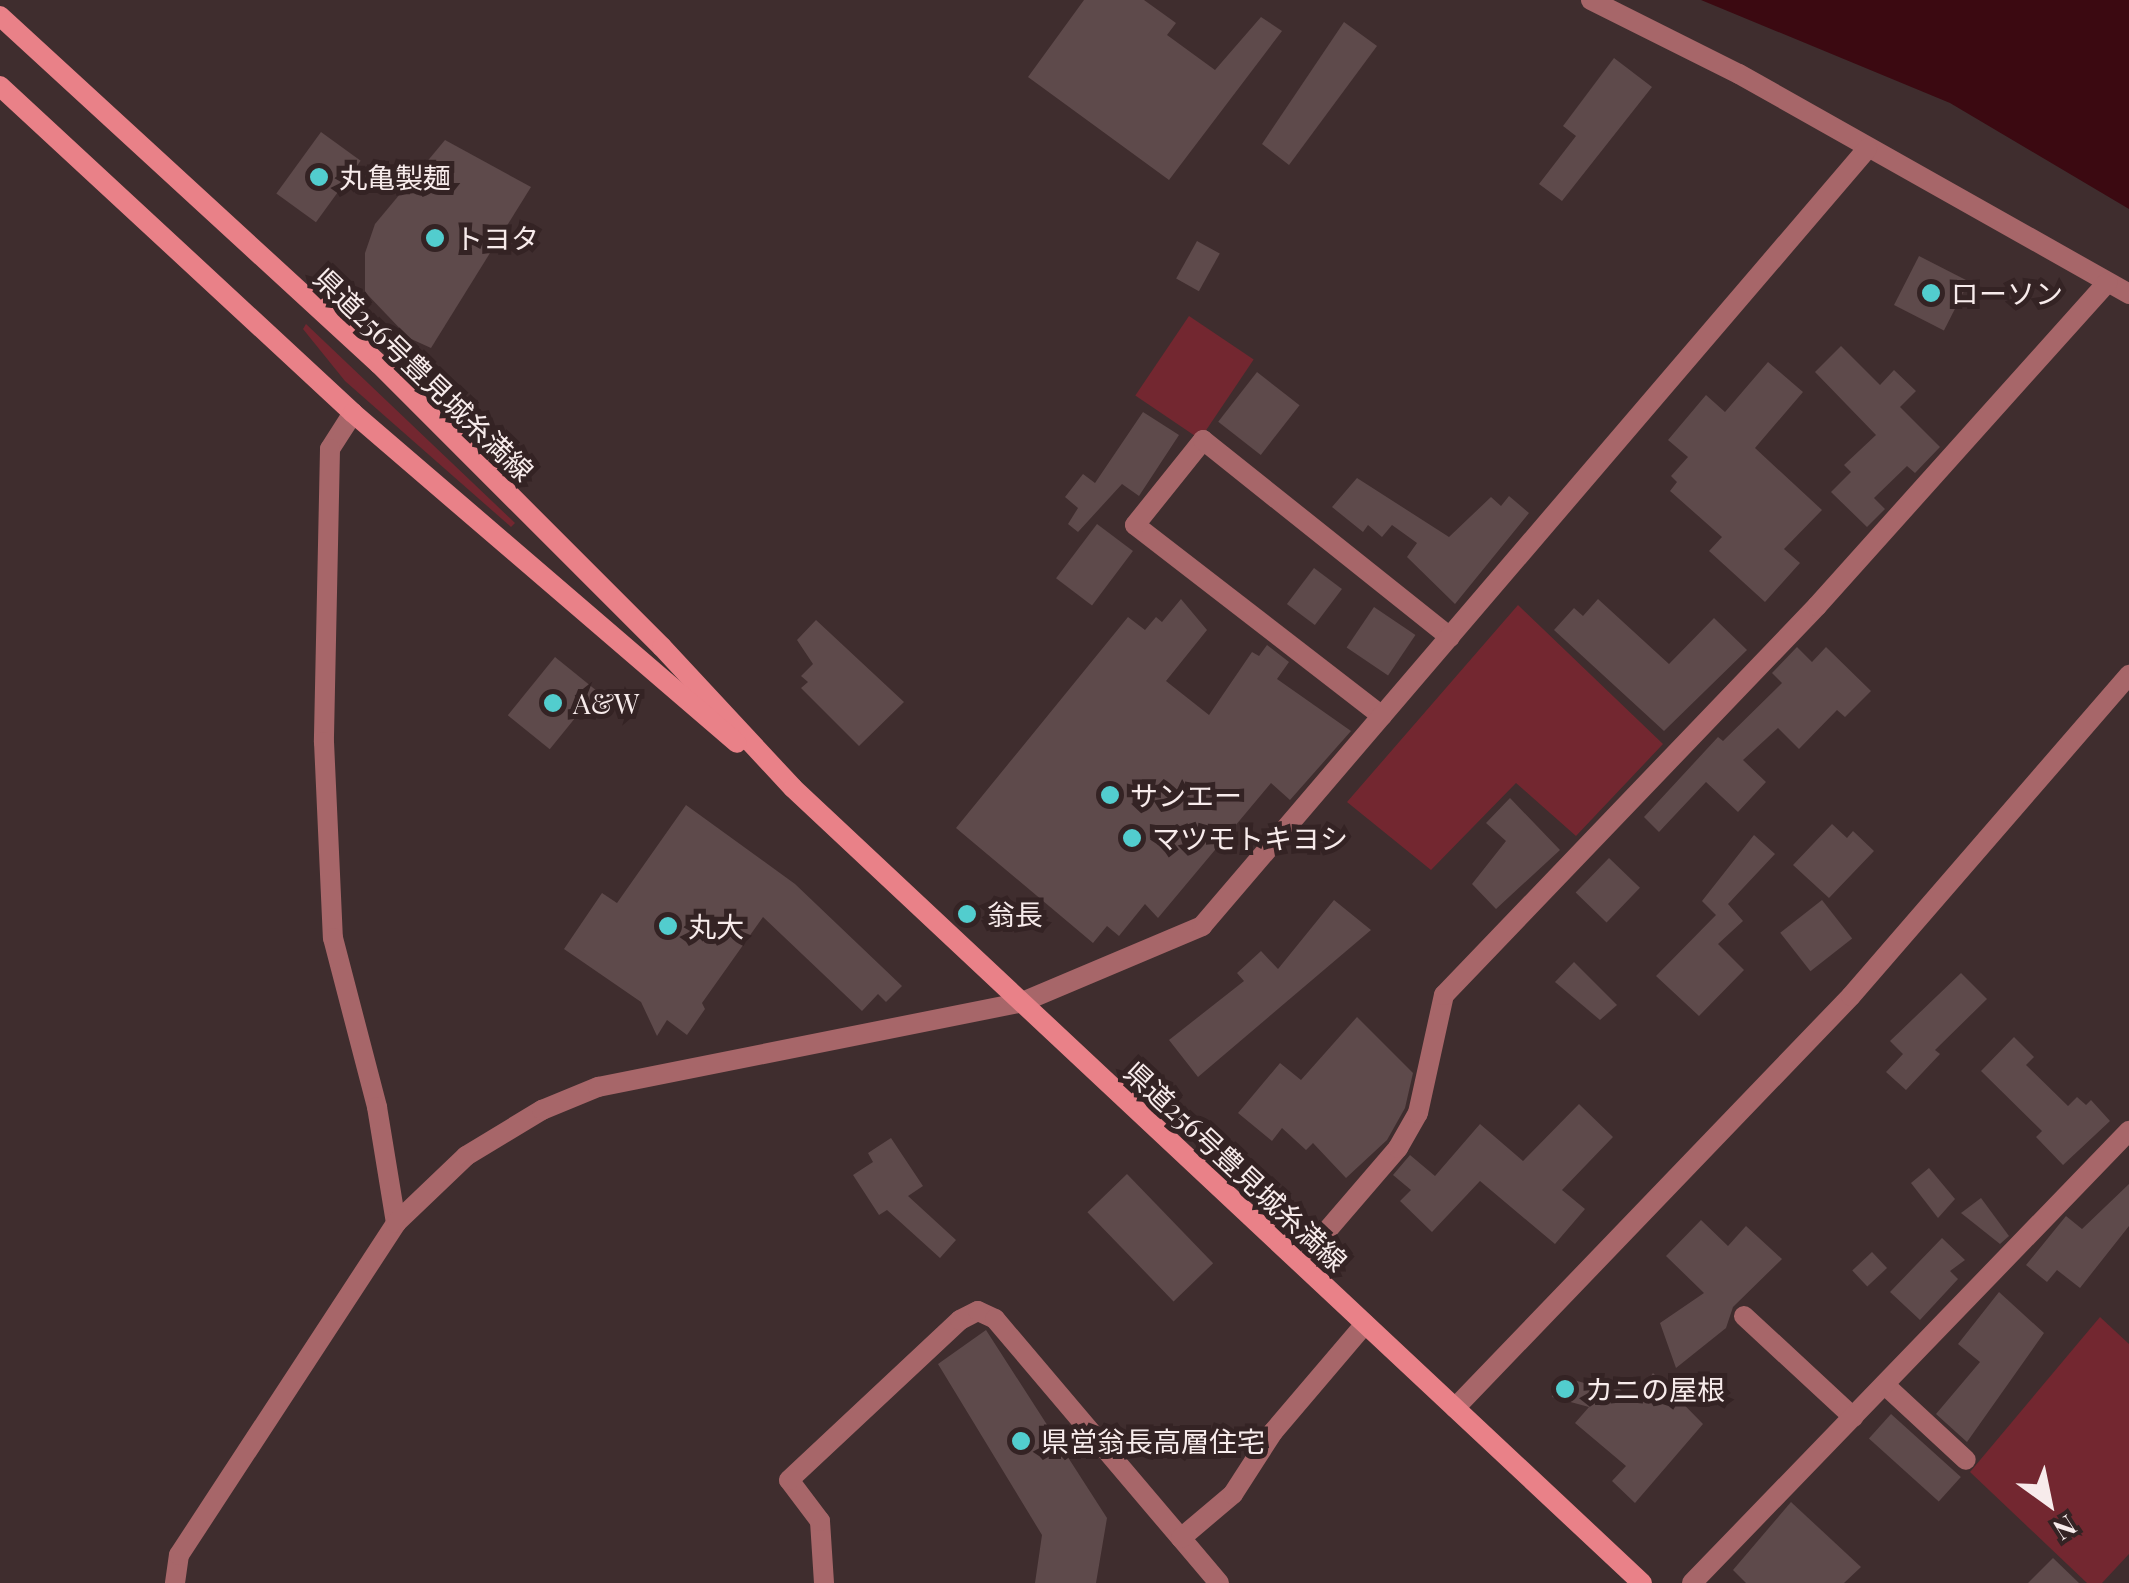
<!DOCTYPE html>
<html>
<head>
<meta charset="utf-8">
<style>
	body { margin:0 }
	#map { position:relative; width:2129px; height:1583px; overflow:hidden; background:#3f2d2e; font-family:"Playfair Display","Noto Sans JP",serif }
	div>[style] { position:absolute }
	.green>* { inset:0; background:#732730; transform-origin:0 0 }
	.water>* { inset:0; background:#3b0911 }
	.building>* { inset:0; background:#5e4a4b; transform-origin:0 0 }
	.minor>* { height:20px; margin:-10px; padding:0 10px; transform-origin:10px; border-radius:10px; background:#a76669 }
	.tertiary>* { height:20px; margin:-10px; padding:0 10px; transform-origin:10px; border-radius:10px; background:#a76669 }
	.secondary>* { height:20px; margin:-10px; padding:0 10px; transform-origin:10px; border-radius:10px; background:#e98188 }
	.dots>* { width:28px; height:28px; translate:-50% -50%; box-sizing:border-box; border:5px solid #342324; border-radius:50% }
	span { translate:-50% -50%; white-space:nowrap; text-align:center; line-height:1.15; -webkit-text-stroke:10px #342324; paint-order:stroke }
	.poi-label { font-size:28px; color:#f7ebeb }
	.left { translate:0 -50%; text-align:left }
	.street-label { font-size:28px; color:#f7ebeb }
	.north { position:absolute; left:1999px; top:1453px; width:100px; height:100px; -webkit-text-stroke:8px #342324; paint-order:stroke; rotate:147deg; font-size:28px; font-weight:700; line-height:40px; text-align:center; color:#f7ebeb }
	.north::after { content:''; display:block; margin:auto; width:35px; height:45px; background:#f7ebeb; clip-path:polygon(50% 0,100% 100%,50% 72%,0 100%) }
</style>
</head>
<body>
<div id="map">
	<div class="green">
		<i style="left:1189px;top:316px;width:78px;height:96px;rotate:34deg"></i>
		<i style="clip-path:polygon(306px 324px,515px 523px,511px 527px,345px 381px,303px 329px)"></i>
		<i style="clip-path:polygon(1518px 605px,1663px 744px,1576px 836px,1516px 783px,1431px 870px,1347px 802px)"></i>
		<i style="clip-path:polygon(2100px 1317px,2129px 1344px,2129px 1554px,2102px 1583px,2087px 1583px,1970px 1472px)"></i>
	</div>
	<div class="water">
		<i style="clip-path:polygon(1701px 0,2129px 0,2129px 209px,1950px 103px)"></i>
	</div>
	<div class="building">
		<i style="clip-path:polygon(1084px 0,1144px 0,1176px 23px,1167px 35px,1215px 70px,1261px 17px,1282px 31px,1169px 180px,1028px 77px)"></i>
		<i style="clip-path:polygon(1344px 22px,1377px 46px,1289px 165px,1262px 144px)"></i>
		<i style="clip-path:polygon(1614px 58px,1652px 87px,1562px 201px,1539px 184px,1576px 136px,1563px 126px)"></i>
		<i style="left:321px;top:132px;width:49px;height:76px;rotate:36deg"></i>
		<i style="clip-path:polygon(445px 140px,531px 187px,431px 348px,409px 338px,365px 292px,365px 253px,375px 224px)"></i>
		<i style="left:1197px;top:241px;width:26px;height:43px;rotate:29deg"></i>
		<i style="left:1919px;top:256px;width:56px;height:55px;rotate:27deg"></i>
		<i style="clip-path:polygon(1841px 346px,1880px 385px,1894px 370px,1916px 391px,1900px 407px,1940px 447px,1915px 473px,1907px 466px,1874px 498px,1885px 509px,1867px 527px,1831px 492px,1851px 472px,1844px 465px,1876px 435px,1815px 372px)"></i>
		<i style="clip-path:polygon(1768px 362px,1803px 392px,1755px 448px,1822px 510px,1784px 549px,1800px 563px,1765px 602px,1709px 551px,1722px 537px,1670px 491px,1677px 482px,1671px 476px,1688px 457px,1668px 440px,1706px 395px,1725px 412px)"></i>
		<i style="left:1257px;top:372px;width:54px;height:63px;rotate:38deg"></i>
		<i style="clip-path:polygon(1143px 412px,1179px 435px,1139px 496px,1122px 484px,1078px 532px,1068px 524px,1078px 508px,1065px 497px,1083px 474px,1095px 483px)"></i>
		<i style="clip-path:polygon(1357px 478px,1449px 537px,1491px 497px,1501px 506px,1509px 496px,1529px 513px,1455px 604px,1407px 557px,1417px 543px,1392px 525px,1382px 537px,1368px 525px,1363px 532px,1332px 507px)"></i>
		<i style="left:1097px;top:524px;width:45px;height:68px;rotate:37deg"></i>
		<i style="left:1314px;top:568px;width:35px;height:45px;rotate:37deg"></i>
		<i style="clip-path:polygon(1181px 599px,1207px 630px,1166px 681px,1209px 715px,1252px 652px,1259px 656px,1267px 645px,1289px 662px,1277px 679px,1351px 731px,1290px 800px,1271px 783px,1158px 918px,1145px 904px,1119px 936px,1107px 926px,1093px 943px,956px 828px,1128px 617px,1145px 630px,1156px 617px,1162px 622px)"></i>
		<i style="clip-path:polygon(1598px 599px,1669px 664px,1714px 618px,1747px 650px,1664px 731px,1554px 630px,1574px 608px,1583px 616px)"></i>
		<i style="left:1374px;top:607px;width:50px;height:49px;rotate:34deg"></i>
		<i style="clip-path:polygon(816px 620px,904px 702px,859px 746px,801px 688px,808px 682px,801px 676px,813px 664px,797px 640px)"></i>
		<i style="clip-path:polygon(1797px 647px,1812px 662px,1826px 647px,1871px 691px,1845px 717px,1837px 710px,1799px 749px,1778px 728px,1743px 760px,1766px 782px,1738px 812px,1706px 782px,1659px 832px,1644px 817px,1718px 737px,1723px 741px,1782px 683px,1772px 673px)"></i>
		<i style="left:555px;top:657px;width:54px;height:75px;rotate:39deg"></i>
		<i style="clip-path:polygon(1510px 798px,1560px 850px,1496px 909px,1472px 884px,1506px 841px,1486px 823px)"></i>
		<i style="clip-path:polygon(686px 805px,795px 884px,902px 986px,886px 1002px,878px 994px,862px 1011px,763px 917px,702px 1003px,705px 1009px,687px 1035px,667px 1020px,657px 1036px,641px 1002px,564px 949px,602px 893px,617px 903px)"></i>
		<i style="clip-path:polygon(1832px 824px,1847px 838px,1853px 831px,1874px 851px,1829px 898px,1793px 865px)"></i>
		<i style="clip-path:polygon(1754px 835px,1775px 854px,1728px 904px,1743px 921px,1718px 944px,1744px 970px,1699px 1016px,1656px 976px,1716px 915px,1702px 901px)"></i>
		<i style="left:1609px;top:858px;width:43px;height:48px;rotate:44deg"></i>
		<i style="clip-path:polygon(1334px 900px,1371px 930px,1198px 1077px,1169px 1040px,1244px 981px,1237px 973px,1261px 951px,1278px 969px)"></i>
		<i style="left:1822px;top:900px;width:49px;height:53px;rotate:52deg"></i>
		<i style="clip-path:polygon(1574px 962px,1617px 1005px,1600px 1020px,1555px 982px)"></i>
		<i style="clip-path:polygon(1961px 973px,1987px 999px,1935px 1050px,1940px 1054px,1906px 1090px,1886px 1072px,1903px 1054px,1890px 1041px)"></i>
		<i style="clip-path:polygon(1357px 1017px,1413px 1073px,1405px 1108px,1387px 1140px,1346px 1178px,1313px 1143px,1306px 1150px,1282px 1128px,1272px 1141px,1238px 1113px,1280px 1063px,1301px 1080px)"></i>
		<i style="clip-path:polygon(2014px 1037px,2034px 1057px,2026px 1065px,2068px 1106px,2077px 1097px,2086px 1105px,2091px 1100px,2110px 1121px,2063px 1165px,2036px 1137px,2042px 1131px,1981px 1071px)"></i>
		<i style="clip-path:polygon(1579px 1104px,1613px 1137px,1562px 1190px,1585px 1209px,1555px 1244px,1480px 1181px,1432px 1232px,1400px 1201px,1411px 1190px,1393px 1175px,1410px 1155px,1435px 1176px,1480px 1124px,1523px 1161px)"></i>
		<i style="clip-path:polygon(891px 1138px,923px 1186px,908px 1196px,956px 1240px,940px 1258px,887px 1210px,879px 1215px,853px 1175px,873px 1162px,868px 1153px)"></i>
		<i style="clip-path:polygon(1929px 1168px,1955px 1199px,1938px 1218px,1911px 1183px)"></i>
		<i style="left:1127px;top:1174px;width:124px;height:55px;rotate:46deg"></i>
		<i style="clip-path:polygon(2129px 1184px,2129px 1226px,2080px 1288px,2057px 1270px,2047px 1282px,2026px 1265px,2066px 1216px,2082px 1229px)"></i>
		<i style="clip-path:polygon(1981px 1198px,2009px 1236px,2000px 1244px,1961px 1213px)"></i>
		<i style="clip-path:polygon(1701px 1220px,1728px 1246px,1746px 1226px,1782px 1259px,1733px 1307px,1726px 1328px,1676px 1368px,1660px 1323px,1704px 1293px,1666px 1256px)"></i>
		<i style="clip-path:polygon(1942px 1238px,1965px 1260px,1950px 1271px,1958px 1279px,1920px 1320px,1890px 1292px)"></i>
		<i style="left:1872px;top:1252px;width:22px;height:27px;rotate:47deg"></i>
		<i style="clip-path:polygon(1999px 1292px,2044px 1333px,1967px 1442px,1936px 1414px,1980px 1362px,1958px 1344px)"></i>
		<i style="clip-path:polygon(986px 1330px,1107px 1518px,1096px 1583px,1035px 1583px,1042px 1535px,938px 1364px)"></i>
		<i style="clip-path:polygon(1653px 1373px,1703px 1424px,1635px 1503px,1612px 1481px,1626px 1466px,1575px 1423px,1589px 1407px,1552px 1397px,1560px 1376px,1605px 1389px,1611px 1382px,1633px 1400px)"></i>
		<i style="left:1891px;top:1414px;width:94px;height:33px;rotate:42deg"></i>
		<i style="clip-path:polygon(1791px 1502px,1861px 1567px,1844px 1583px,1746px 1583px,1733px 1570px)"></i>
		<i style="clip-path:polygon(2053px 1558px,2079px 1583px,2028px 1583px)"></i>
	</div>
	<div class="minor">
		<i style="left:1591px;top:0;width:165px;rotate:26.6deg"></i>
		<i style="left:1739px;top:74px;width:448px;rotate:29.4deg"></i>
		<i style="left:353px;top:413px;width:43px;rotate:122.6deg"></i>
		<i style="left:330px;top:449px;width:293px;rotate:91.2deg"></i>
		<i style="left:324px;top:742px;width:196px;rotate:87.4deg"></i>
		<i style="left:333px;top:938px;width:175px;rotate:75.4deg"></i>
		<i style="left:377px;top:1107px;width:118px;rotate:80.7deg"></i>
		<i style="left:1382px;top:716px;width:312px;rotate:-142.3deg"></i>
		<i style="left:1135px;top:525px;width:109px;rotate:-51.3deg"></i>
		<i style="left:1203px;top:440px;width:316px;rotate:38.6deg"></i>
		<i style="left:1300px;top:1262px;width:150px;rotate:-49.3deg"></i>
		<i style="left:1398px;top:1148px;width:40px;rotate:-60.3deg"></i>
		<i style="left:1418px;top:1113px;width:121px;rotate:-77.6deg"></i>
		<i style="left:1444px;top:995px;width:539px;rotate:-46.2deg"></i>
		<i style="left:1817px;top:606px;width:435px;rotate:-48.1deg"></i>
		<i style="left:1744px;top:1316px;width:149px;rotate:42.8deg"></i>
		<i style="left:1885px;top:1385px;width:110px;rotate:42.8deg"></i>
		<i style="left:175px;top:1583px;width:28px;rotate:-82deg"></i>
		<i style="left:179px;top:1555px;width:397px;rotate:-56.8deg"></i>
		<i style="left:396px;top:1223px;width:97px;rotate:-43.7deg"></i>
		<i style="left:466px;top:1156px;width:89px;rotate:-31.2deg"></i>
		<i style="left:542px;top:1110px;width:61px;rotate:-22.3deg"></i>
		<i style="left:598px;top:1087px;width:430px;rotate:-11.3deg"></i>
		<i style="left:1020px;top:1003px;width:198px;rotate:-22.9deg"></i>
		<i style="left:1202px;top:926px;width:1023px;rotate:-49.44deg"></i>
		<i style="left:824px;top:1583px;width:62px;rotate:-93.7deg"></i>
		<i style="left:820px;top:1521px;width:51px;rotate:-127.1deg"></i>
		<i style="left:789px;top:1480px;width:234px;rotate:-43.1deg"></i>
		<i style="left:960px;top:1320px;width:20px;rotate:-27deg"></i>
		<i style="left:978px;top:1311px;width:19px;rotate:25deg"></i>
		<i style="left:995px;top:1319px;width:287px;rotate:49.7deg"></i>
		<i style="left:1219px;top:1583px;width:59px;rotate:-130.2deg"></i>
		<i style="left:1181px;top:1538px;width:68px;rotate:-40.2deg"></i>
		<i style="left:1233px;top:1494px;width:74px;rotate:-57.2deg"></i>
		<i style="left:1273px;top:1432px;width:142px;rotate:-49.6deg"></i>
		<i style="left:1692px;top:1583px;width:629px;rotate:-45.97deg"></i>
	</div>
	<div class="tertiary">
		<i style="left:1455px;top:1408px;width:571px;rotate:-46.13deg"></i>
		<i style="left:1851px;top:996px;width:425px;rotate:-49.1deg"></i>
	</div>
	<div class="secondary">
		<i style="left:0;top:16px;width:515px;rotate:42.56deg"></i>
		<i style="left:379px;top:364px;width:400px;rotate:45deg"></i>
		<i style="left:662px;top:647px;width:192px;rotate:47.1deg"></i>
		<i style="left:793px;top:788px;width:1163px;rotate:43.12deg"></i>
		<i style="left:0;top:86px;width:481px;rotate:42.8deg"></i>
		<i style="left:353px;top:413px;width:506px;rotate:40.67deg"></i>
	</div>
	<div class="dots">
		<i style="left:319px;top:177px;background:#52cdce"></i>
		<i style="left:435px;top:238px;background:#52cdce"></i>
		<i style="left:1931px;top:293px;background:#52cdce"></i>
		<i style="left:553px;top:703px;background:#52cdce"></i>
		<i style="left:1110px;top:795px;background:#52cdce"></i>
		<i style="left:1132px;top:838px;background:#52cdce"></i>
		<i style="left:967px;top:914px;background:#52cdce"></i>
		<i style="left:668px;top:926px;background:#52cdce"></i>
		<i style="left:1565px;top:1389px;background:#52cdce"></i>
		<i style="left:1021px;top:1441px;background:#52cdce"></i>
	</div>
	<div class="poi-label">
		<span class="left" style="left:339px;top:177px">丸亀製麺</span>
		<span class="left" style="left:455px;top:238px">トヨタ</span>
		<span class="left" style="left:1951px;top:293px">ローソン</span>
		<span class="left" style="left:573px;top:703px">A&amp;W</span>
		<span class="left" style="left:1130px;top:795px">サンエー</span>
		<span class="left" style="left:1152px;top:838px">マツモトキヨシ</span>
		<span class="left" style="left:987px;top:914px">翁長</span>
		<span class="left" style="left:688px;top:926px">丸大</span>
		<span class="left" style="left:1585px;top:1389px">カニの屋根</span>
		<span class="left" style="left:1041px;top:1441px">県営翁長高層住宅</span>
	</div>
	<div class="street-label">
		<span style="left:424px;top:374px;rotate:44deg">県道256号豊見城糸満線</span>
		<span style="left:1236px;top:1166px;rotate:43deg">県道256号豊見城糸満線</span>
	</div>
	<div class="north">N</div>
</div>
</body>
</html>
